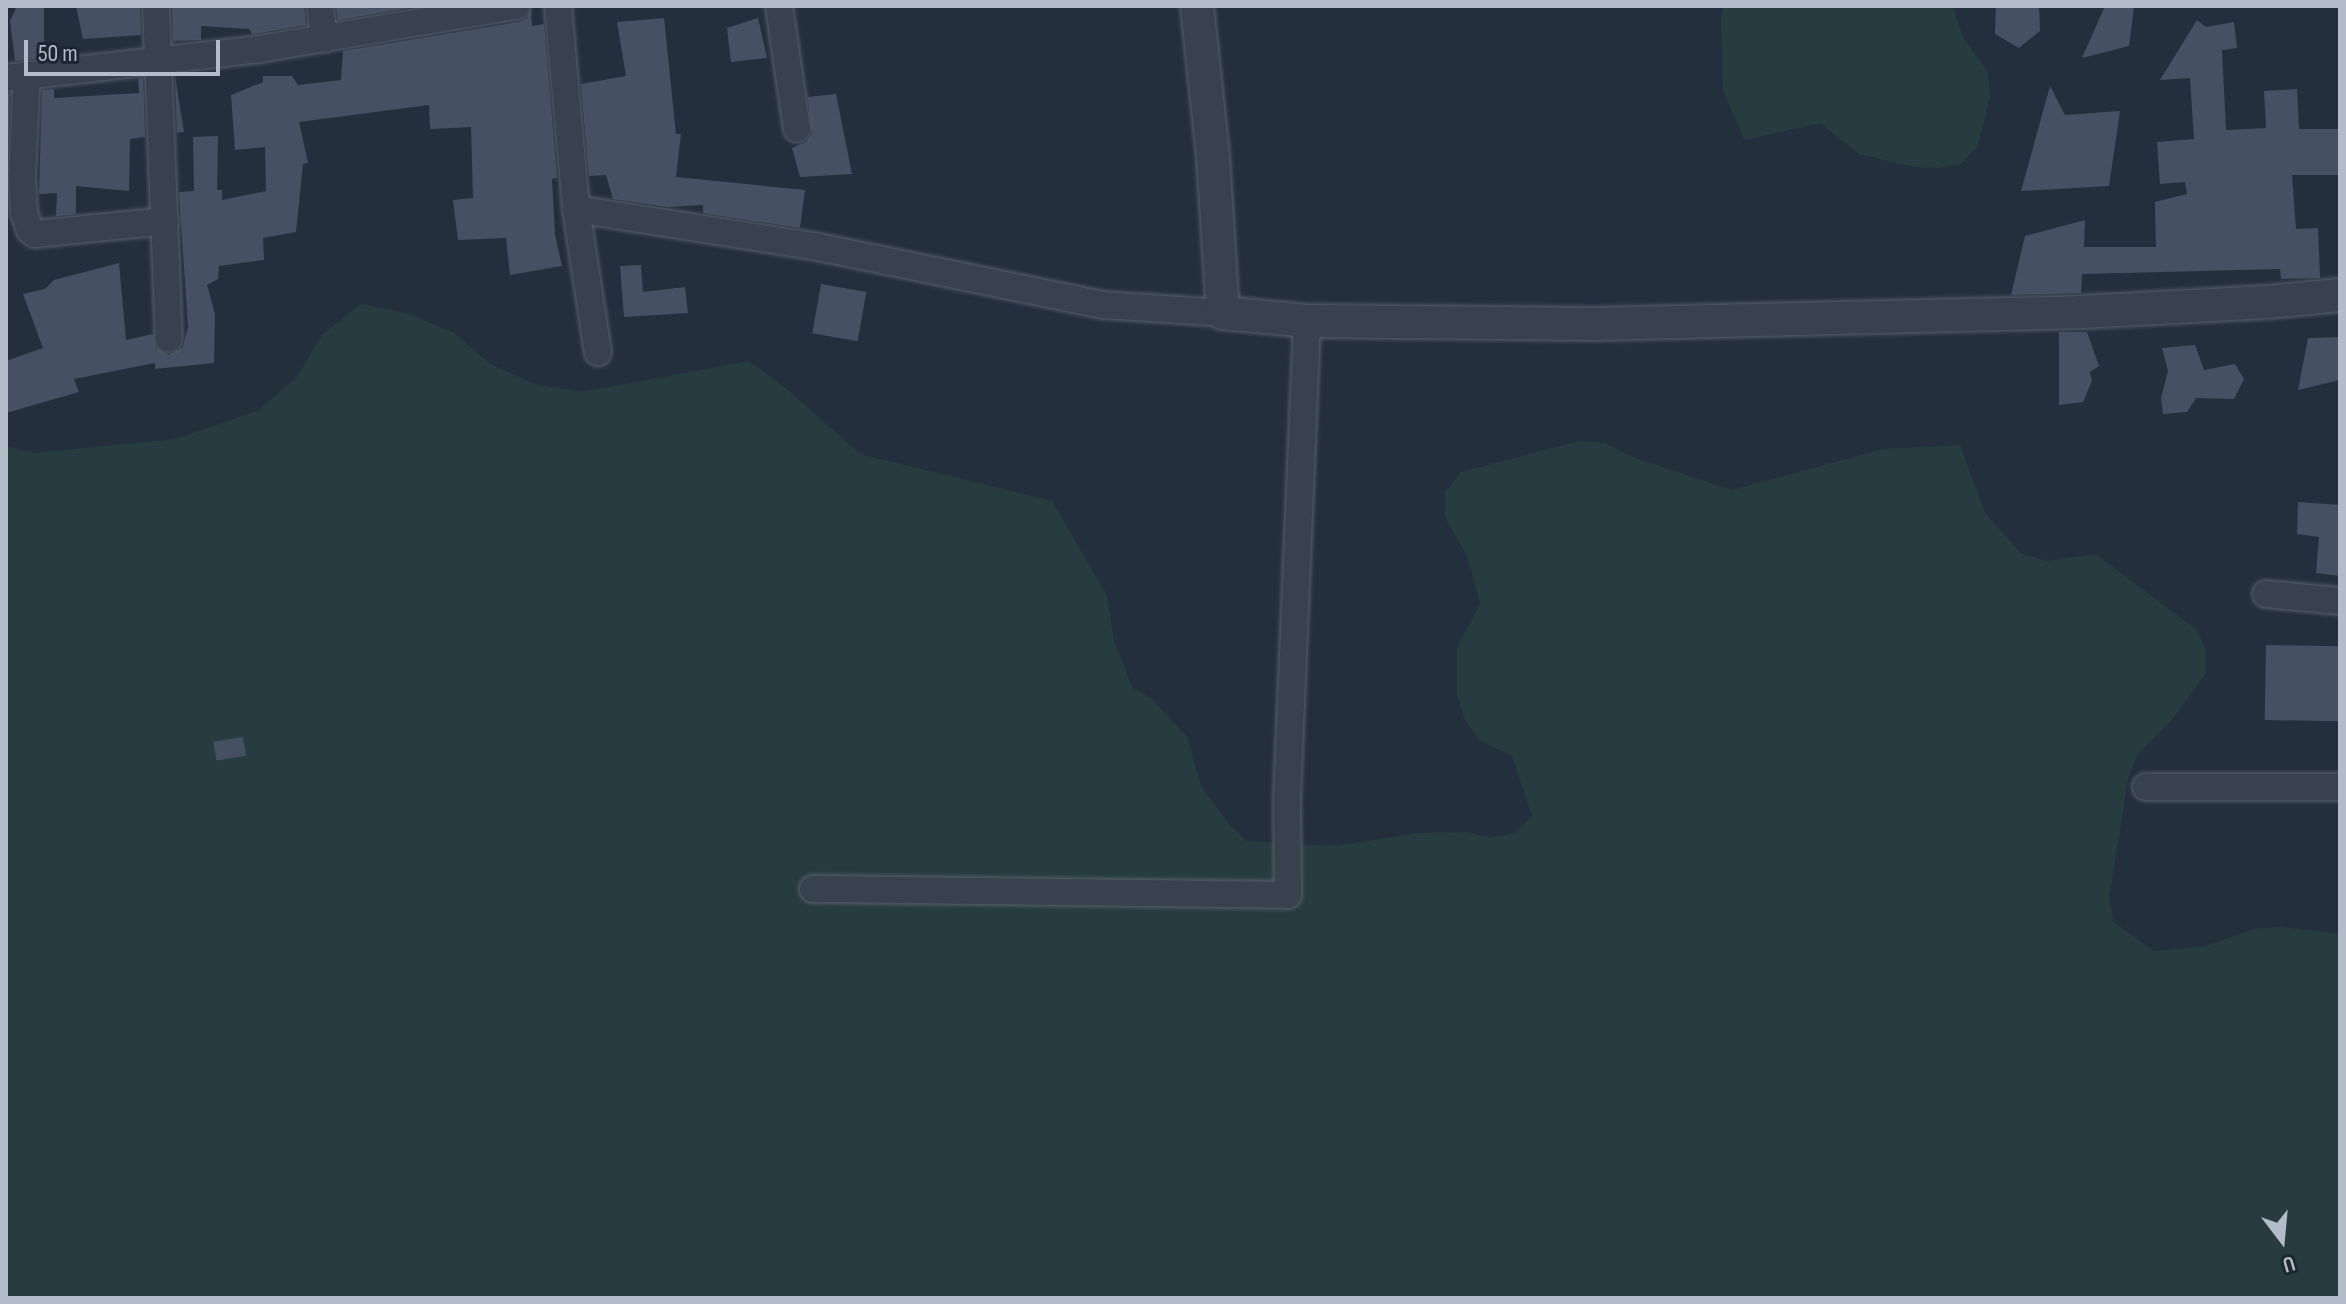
<!DOCTYPE html>
<html>
<head>
<meta charset="utf-8">
<style>
	body { margin:0 }
	#map { position:relative; width:2346px; height:1304px; overflow:hidden; background:#242f3e; font-family:"Sofia Sans Condensed",sans-serif }
	div>[style] { position:absolute }
	.green>* { inset:0; background:#263c3f }
	.building>* { inset:0; background:#455162; transform-origin:0 0 }
	.roads { filter:drop-shadow(0 0 2px #565f6c) drop-shadow(0 0 2px #565f6c) }
	.minor>* { height:26px; margin:-13px; padding:0 13px; transform-origin:13px; border-radius:13px; background:#38414e }
	.tertiary>* { height:32px; margin:-16px; padding:0 16px; transform-origin:16px; border-radius:16px; background:#38414e }
	span { translate:-50% -50%; white-space:nowrap; text-align:center; line-height:1.15; -webkit-text-stroke:7px #1d2633; paint-order:stroke }
	.frame { position:absolute; inset:0; border:8px solid #b4bcc9; pointer-events:none }
	.north { position:absolute; left:2242px; top:1200px; width:80px; height:80px; -webkit-text-stroke:6px #1d2633; paint-order:stroke; rotate:164deg; font-size:22px; font-weight:700; line-height:32px; text-align:center; color:#b4bcc9 }
	.north::after { content:''; display:block; margin:auto; width:28px; height:36px; background:#b4bcc9; clip-path:polygon(50% 0,100% 100%,50% 72%,0 100%) }
	.scale { position:absolute; left:24px; top:40px; width:196px; height:36px; box-sizing:border-box; border:4px solid #b4bcc9; border-top:0; padding-left:10px; font-size:24px; line-height:28px; white-space:nowrap; color:#b4bcc9; -webkit-text-stroke:6px #1d2633; paint-order:stroke }
</style>
</head>
<body>
<div id="map">
	<div class="green">
		<i style="clip-path:polygon(1724px 6px,1953px 6px,1962px 35px,1988px 73px,1990px 97px,1978px 146px,1961px 164px,1938px 168px,1914px 167px,1859px 154px,1820px 123px,1744px 140px,1723px 90px,1721px 16px)"></i>
		<i style="clip-path:polygon(361px 304px,410px 314px,454px 333px,489px 363px,534px 384px,582px 392px,749px 361px,788px 390px,860px 454px,1052px 501px,1107px 595px,1114px 641px,1132px 687px,1152px 699px,1188px 738px,1201px 786px,1229px 824px,1247px 841px,1336px 846px,1419px 833px,1468px 832px,1490px 838px,1515px 833px,1532px 816px,1512px 756px,1479px 740px,1464px 718px,1457px 695px,1457px 647px,1480px 604px,1468px 558px,1445px 517px,1445px 492px,1461px 472px,1580px 441px,1605px 443px,1630px 456px,1732px 490px,1883px 449px,1960px 445px,1985px 513px,2021px 553px,2046px 561px,2096px 554px,2196px 629px,2206px 650px,2206px 673px,2171px 721px,2137px 755px,2128px 779px,2109px 899px,2114px 922px,2154px 951px,2206px 946px,2254px 929px,2280px 927px,2340px 934px,2340px 1298px,6px 1298px,6px 446px,34px 453px,176px 439px,259px 410px,296px 378px,322px 335px)"></i>
	</div>
	<div class="building">
		<i style="clip-path:polygon(17px 6px,44px 6px,44px 58px,15px 61px,10px 21px)"></i>
		<i style="clip-path:polygon(76px 6px,140px 6px,141px 35px,83px 39px)"></i>
		<i style="clip-path:polygon(172px 6px,304px 6px,306px 25px,252px 34px,249px 29px,201px 26px,201px 40px,173px 41px)"></i>
		<i style="clip-path:polygon(336px 6px,419px 6px,338px 20px)"></i>
		<i style="clip-path:polygon(1996px 6px,2039px 6px,2040px 31px,2019px 48px,1995px 34px)"></i>
		<i style="clip-path:polygon(2105px 6px,2134px 6px,2129px 46px,2082px 58px)"></i>
		<i style="clip-path:polygon(531px 9px,532px 26px,544px 24px,557px 178px,552px 179px,555px 235px,562px 266px,510px 275px,506px 238px,458px 240px,453px 200px,473px 198px,471px 127px,430px 129px,429px 105px,299px 122px,308px 163px,303px 164px,296px 232px,263px 238px,264px 260px,219px 266px,218px 279px,207px 285px,215px 314px,214px 363px,155px 369px,155px 363px,74px 379px,79px 392px,6px 413px,6px 361px,43px 348px,23px 294px,45px 289px,54px 280px,119px 263px,126px 340px,153px 334px,156px 348px,169px 355px,183px 347px,188px 327px,179px 192px,194px 191px,193px 137px,218px 136px,217px 190px,222px 190px,222px 200px,266px 191px,265px 147px,235px 150px,231px 95px,263px 82px,263px 76px,292px 76px,298px 85px,341px 80px,343px 51px,519px 22px,527px 18px)"></i>
		<i style="clip-path:polygon(664px 18px,676px 134px,681px 134px,676px 177px,805px 190px,800px 228px,703px 213px,703px 205px,668px 207px,613px 199px,606px 175px,589px 176px,581px 84px,626px 76px,617px 22px)"></i>
		<i style="clip-path:polygon(758px 18px,767px 58px,731px 62px,727px 28px)"></i>
		<i style="clip-path:polygon(2197px 20px,2206px 27px,2234px 22px,2237px 48px,2222px 50px,2226px 130px,2266px 128px,2264px 91px,2297px 89px,2299px 129px,2340px 129px,2340px 175px,2292px 175px,2296px 229px,2318px 228px,2320px 278px,2281px 279px,2280px 269px,2082px 274px,2081px 293px,2011px 295px,2025px 236px,2085px 220px,2084px 247px,2156px 247px,2155px 202px,2187px 194px,2185px 182px,2160px 184px,2157px 142px,2194px 139px,2190px 78px,2160px 80px)"></i>
		<i style="clip-path:polygon(175px 76px,184px 132px,177px 133px)"></i>
		<i style="clip-path:polygon(143px 78px,145px 137px,130px 139px,129px 191px,76px 186px,76px 214px,56px 216px,57px 193px,39px 194px,42px 90px,54px 89px,54px 98px,139px 93px,138px 79px)"></i>
		<i style="clip-path:polygon(2050px 86px,2065px 115px,2120px 111px,2109px 186px,2021px 191px)"></i>
		<i style="clip-path:polygon(6px 94px,10px 94px,7px 192px,6px 191px)"></i>
		<i style="clip-path:polygon(836px 94px,852px 174px,800px 177px,792px 148px,806px 142px,812px 134px,808px 97px)"></i>
		<i style="clip-path:polygon(641px 265px,643px 292px,685px 287px,688px 313px,624px 317px,620px 266px)"></i>
		<i style="left:821px;top:284px;width:46px;height:50px;rotate:10deg"></i>
		<i style="clip-path:polygon(2059px 332px,2087px 332px,2099px 366px,2090px 372px,2092px 381px,2083px 402px,2059px 405px)"></i>
		<i style="clip-path:polygon(2340px 337px,2340px 380px,2298px 390px,2308px 338px)"></i>
		<i style="clip-path:polygon(2195px 345px,2204px 370px,2235px 364px,2244px 379px,2234px 399px,2196px 398px,2187px 412px,2163px 414px,2161px 398px,2168px 371px,2162px 348px)"></i>
		<i style="clip-path:polygon(2298px 502px,2340px 505px,2340px 576px,2316px 573px,2319px 537px,2297px 534px)"></i>
		<i style="left:2266px;top:645px;width:74px;height:75px;rotate:1deg"></i>
		<i style="left:243px;top:737px;width:19px;height:30px;rotate:81deg"></i>
	</div>
	<div class="roads">
		<div class="minor">
			<i style="left:156px;top:6px;width:333px;rotate:87.8deg"></i>
			<i style="left:320px;top:6px;width:33px;rotate:83deg"></i>
			<i style="left:558px;top:6px;width:204px;rotate:84.9deg"></i>
			<i style="left:576px;top:209px;width:145px;rotate:81.3deg"></i>
			<i style="left:779px;top:6px;width:124px;rotate:81.7deg"></i>
			<i style="left:27px;top:75px;width:101px;rotate:92.8deg"></i>
			<i style="left:22px;top:176px;width:37px;rotate:87deg"></i>
			<i style="left:24px;top:213px;width:18px;rotate:71deg"></i>
			<i style="left:30px;top:230px;width:6px;rotate:39deg"></i>
			<i style="left:35px;top:234px;width:131px;rotate:-5.7deg"></i>
			<i style="left:6px;top:78px;width:255px;rotate:-6.5deg"></i>
			<i style="left:259px;top:49px;width:261px;rotate:-9.5deg"></i>
			<i style="left:576px;top:209px;width:245px;rotate:8.9deg"></i>
			<i style="left:818px;top:247px;width:292px;rotate:11.5deg"></i>
			<i style="left:1104px;top:305px;width:119px;rotate:3.8deg"></i>
			<i style="left:2266px;top:594px;width:74px;rotate:5.4deg"></i>
			<i style="left:2146px;top:787px;width:194px"></i>
			<i style="left:813px;top:889px;width:475px;rotate:0.7deg"></i>
			<i style="left:1288px;top:895px;width:96px;rotate:-90.6deg"></i>
			<i style="left:1287px;top:799px;width:478px;rotate:-87.6deg"></i>
		</div>
		<div class="tertiary">
			<i style="left:1197px;top:6px;width:151px;rotate:83.9deg"></i>
			<i style="left:1213px;top:156px;width:157px;rotate:86.4deg"></i>
			<i style="left:1223px;top:313px;width:84px;rotate:5.4deg"></i>
			<i style="left:1307px;top:321px;width:289px;rotate:0.6deg"></i>
			<i style="left:1596px;top:324px;width:486px;rotate:-1.4deg"></i>
			<i style="left:2082px;top:312px;width:186px;rotate:-3.1deg"></i>
			<i style="left:2268px;top:302px;width:72px;rotate:-5.6deg"></i>
		</div>
	</div>
	<div class="frame"></div>
	<div class="north">U</div>
	<div class="scale">50 m</div>
</div>
</body>
</html>
